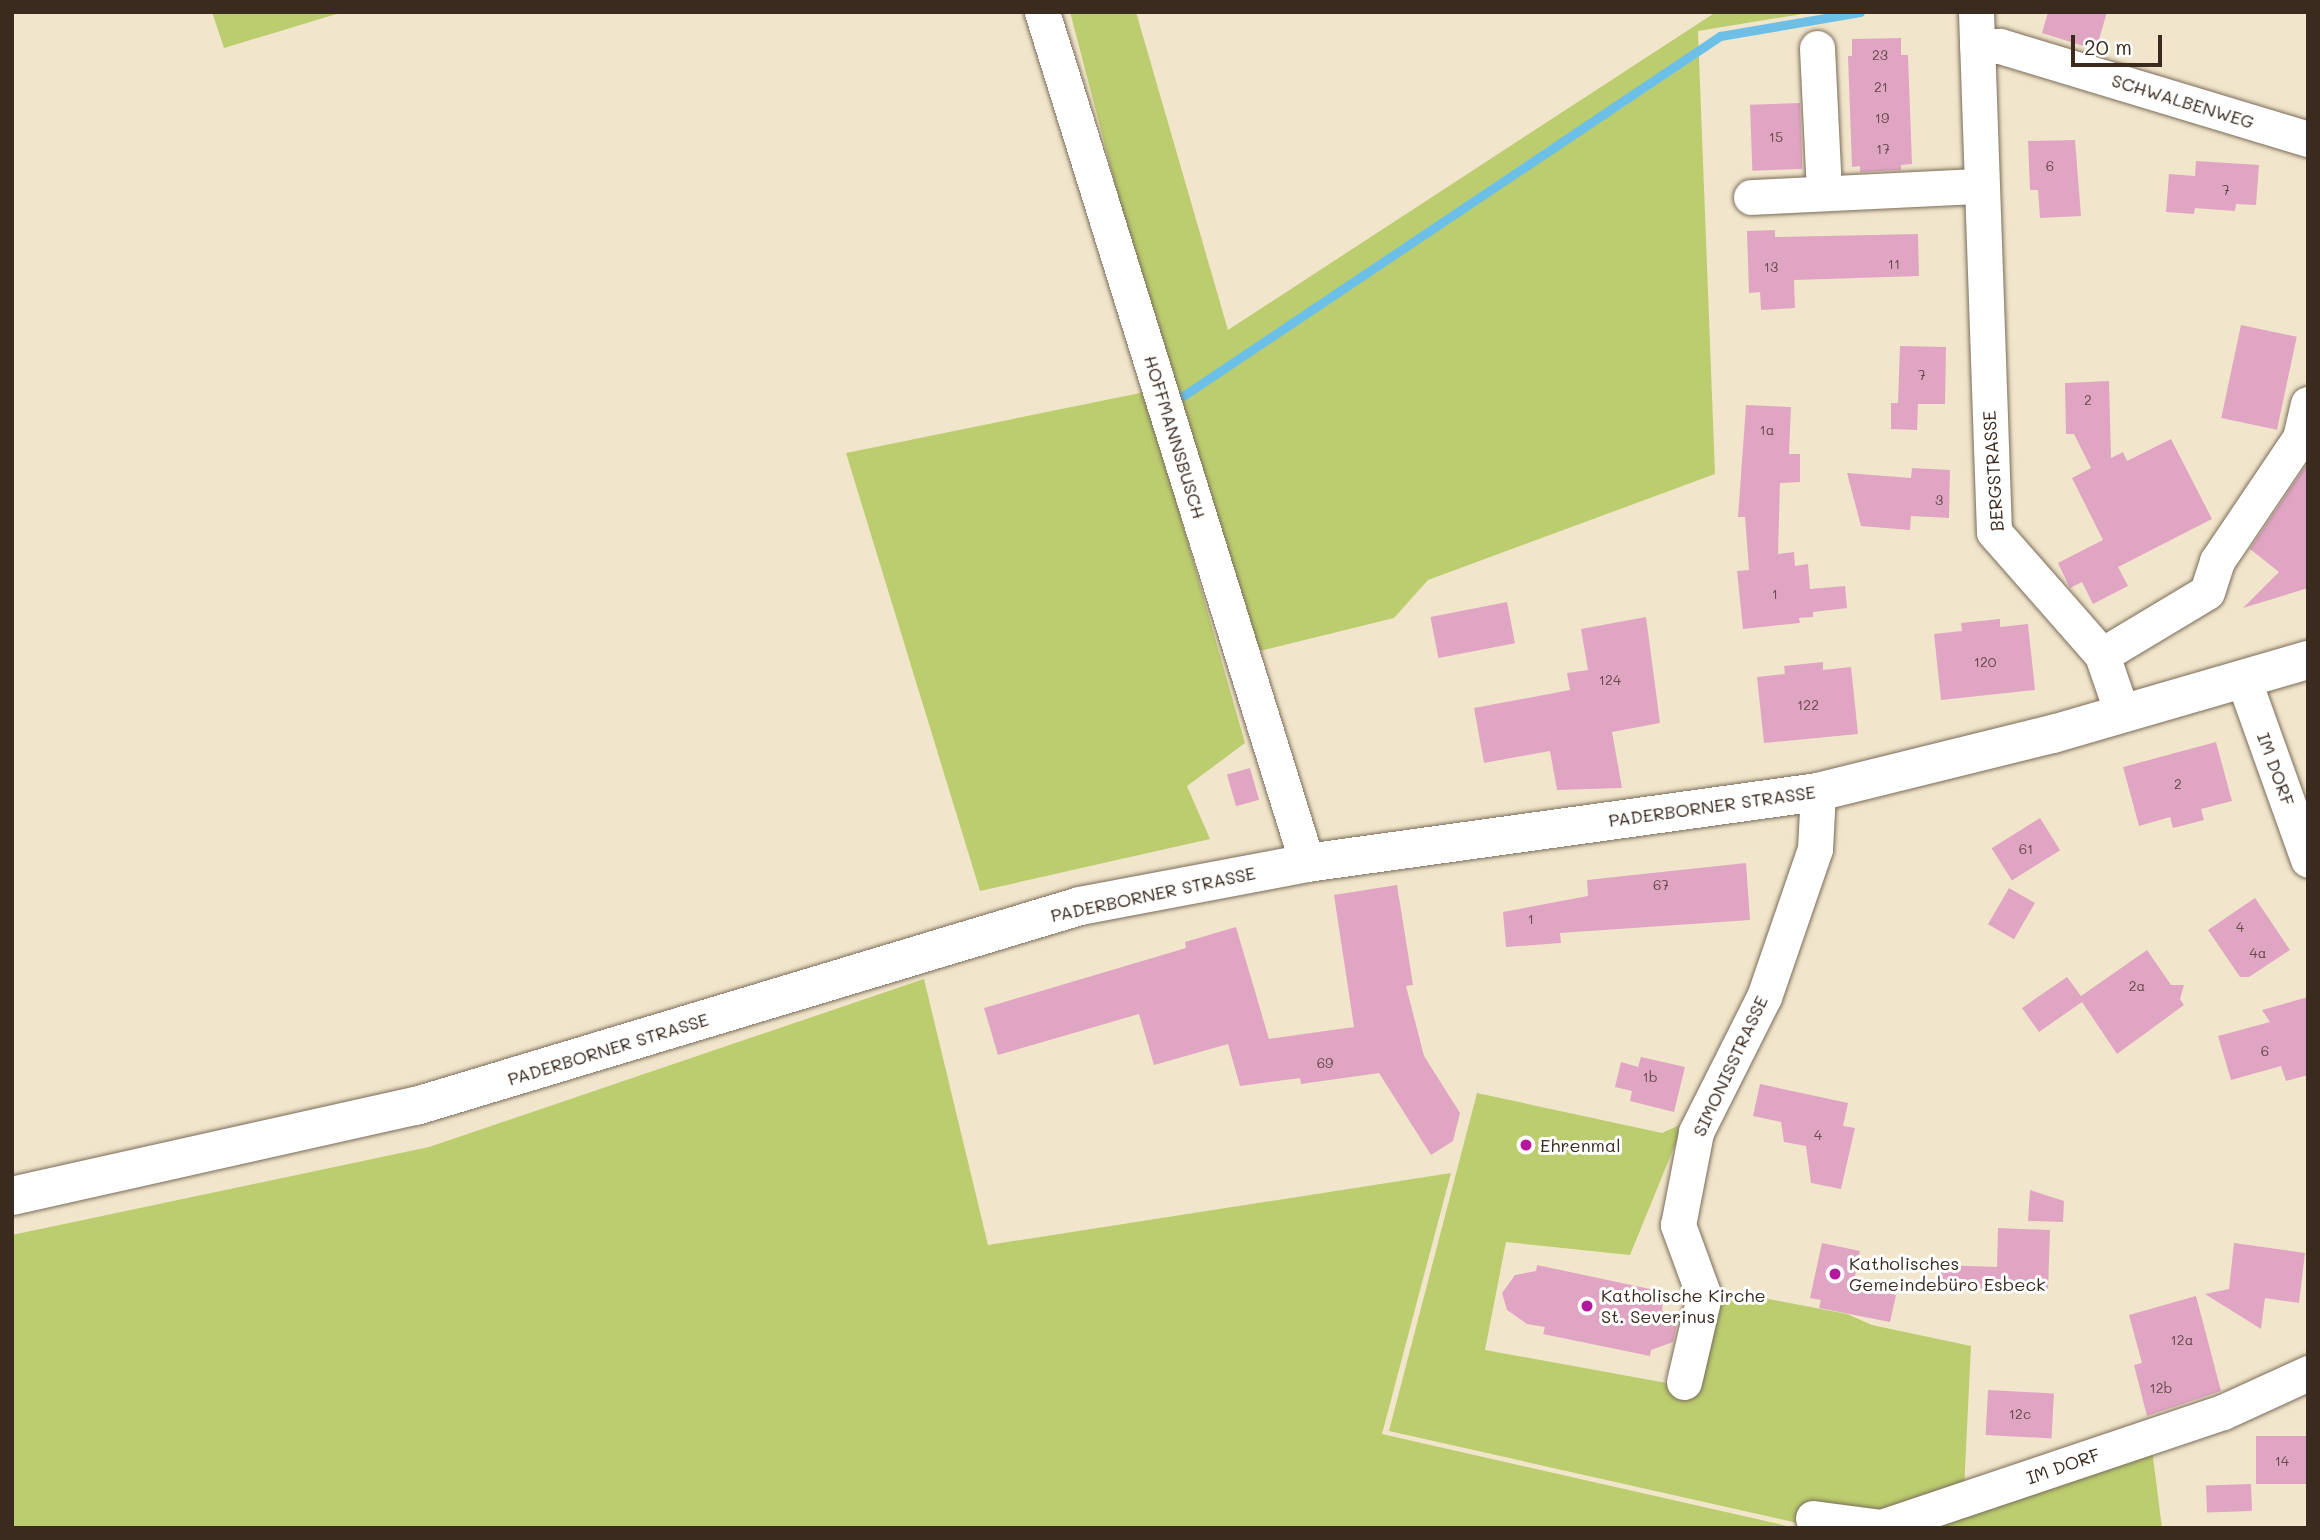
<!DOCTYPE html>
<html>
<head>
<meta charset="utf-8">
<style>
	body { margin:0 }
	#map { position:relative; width:2320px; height:1540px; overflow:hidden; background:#f1e6cb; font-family:Mali,sans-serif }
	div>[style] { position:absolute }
	.green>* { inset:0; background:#bccd6f }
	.stream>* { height:9px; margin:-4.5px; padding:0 4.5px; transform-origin:4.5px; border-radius:4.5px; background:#6cc0e8 }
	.building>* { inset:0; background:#e1a5c4; transform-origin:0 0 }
	.roads { filter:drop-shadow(0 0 2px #7b6c5b) drop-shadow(0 0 2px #7b6c5b) }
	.minor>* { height:35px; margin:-17.5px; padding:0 17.5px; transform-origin:17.5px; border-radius:17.5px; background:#fff }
	.major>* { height:38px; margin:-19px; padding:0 19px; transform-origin:19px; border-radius:19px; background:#fff }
	.dots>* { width:19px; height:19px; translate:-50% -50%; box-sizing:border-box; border:4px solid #fff; border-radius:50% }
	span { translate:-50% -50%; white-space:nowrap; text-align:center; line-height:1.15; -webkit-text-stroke:6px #fff; paint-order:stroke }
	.number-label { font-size:14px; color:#644948 }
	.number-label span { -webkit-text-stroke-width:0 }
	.street-label { font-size:18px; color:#3b2a1e }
	.poi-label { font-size:18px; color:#3b2a1e }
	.left { translate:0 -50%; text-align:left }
	.frame { position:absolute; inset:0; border:14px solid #3b2a1e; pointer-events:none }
	.scale { position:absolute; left:2071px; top:35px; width:91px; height:32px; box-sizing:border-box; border:4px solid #3b2a1e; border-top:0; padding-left:9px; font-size:21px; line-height:24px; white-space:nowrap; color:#3b2a1e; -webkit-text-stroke:5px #fff; paint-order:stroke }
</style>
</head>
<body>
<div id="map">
	<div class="green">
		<i style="clip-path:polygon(212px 12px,343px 12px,224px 48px)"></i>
		<i style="clip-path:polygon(1070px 12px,1136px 12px,1228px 330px,1716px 12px,1814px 12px,1698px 31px,1715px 474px,1428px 580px,1394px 618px,1252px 653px,1159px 351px)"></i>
		<i style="clip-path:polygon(1145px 392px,1245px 743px,1187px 786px,1210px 839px,980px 891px,846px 453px)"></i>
		<i style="clip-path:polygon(924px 979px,988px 1245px,1451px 1173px,1382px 1434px,1796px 1528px,12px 1528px,12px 1235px,429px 1147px)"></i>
		<i style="clip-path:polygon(1477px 1093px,1662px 1133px,1684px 1123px,1630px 1255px,1506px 1242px,1485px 1350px,1683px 1386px,1706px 1287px,1847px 1314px,1872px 1325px,1971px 1346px,1964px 1490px,1820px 1528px,1389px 1431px)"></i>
		<i style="clip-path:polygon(2152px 1449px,2162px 1528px,1922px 1528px)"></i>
	</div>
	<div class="stream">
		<i style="left:1183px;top:396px;width:647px;rotate:-33.84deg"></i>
		<i style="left:1720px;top:36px;width:142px;rotate:-9.7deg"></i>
	</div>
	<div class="building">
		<i style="clip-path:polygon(2048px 12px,2107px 12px,2096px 50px,2042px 33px)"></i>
		<i style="clip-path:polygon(1901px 38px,1901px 55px,1908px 55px,1912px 164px,1901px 165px,1901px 170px,1860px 172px,1860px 166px,1852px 167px,1848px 56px,1852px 56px,1852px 39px)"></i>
		<i style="left:1800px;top:103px;width:66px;height:50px;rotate:88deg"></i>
		<i style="clip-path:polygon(2075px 140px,2081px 216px,2040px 218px,2038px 190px,2030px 190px,2028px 141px)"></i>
		<i style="clip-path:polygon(2196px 161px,2259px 165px,2256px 205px,2236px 204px,2235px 211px,2195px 208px,2194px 214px,2166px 212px,2169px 174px,2195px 176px)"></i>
		<i style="clip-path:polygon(1775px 230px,1775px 237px,1918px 234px,1919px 276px,1794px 280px,1795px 308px,1761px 310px,1760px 292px,1749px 293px,1747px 231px)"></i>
		<i style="left:2241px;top:325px;width:57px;height:95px;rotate:12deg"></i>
		<i style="clip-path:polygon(1900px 346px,1946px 347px,1945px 404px,1911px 404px,1918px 404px,1917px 430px,1891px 429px,1891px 403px,1898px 403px)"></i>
		<i style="clip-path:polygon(2109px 381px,2111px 458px,2123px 452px,2127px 461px,2171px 439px,2212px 519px,2118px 567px,2128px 586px,2093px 604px,2082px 582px,2070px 588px,2058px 563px,2103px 540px,2072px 478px,2091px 468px,2074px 434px,2066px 434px,2065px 383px)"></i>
		<i style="clip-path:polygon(1746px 405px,1791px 407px,1789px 454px,1800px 454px,1800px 482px,1780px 483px,1778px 554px,1794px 552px,1795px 566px,1808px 564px,1810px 589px,1845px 586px,1847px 608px,1813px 612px,1813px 617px,1799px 618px,1800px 623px,1743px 629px,1737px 571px,1749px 570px,1745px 517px,1738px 517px)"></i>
		<i style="clip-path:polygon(2308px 462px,2308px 588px,2243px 608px,2279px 572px,2250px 549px)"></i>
		<i style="clip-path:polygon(1912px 468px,1950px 470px,1949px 518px,1911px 516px,1910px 530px,1861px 526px,1847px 473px,1911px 478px)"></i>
		<i style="left:1507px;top:602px;width:42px;height:78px;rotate:79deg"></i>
		<i style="clip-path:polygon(1646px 617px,1660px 723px,1612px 732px,1622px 788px,1557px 790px,1550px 751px,1484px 763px,1474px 708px,1570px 690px,1567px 673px,1588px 670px,1581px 629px)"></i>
		<i style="clip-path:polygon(2000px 619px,2000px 627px,2028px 624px,2035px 690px,1941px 700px,1934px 634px,1962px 631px,1961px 623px)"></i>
		<i style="clip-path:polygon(1823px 662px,1823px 670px,1851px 667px,1858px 734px,1764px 743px,1757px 677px,1785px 674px,1784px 666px)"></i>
		<i style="clip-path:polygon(2216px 742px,2232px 801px,2201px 809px,2204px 820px,2173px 828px,2170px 817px,2139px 826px,2123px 767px)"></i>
		<i style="left:1250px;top:768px;width:33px;height:24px;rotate:74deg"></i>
		<i style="left:2040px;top:818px;width:38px;height:57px;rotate:58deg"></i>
		<i style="clip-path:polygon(1746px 863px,1750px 920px,1560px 933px,1561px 943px,1506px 947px,1503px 912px,1588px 896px,1587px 880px)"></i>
		<i style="clip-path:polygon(1397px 885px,1413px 985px,1406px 986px,1424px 1056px,1460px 1113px,1453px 1141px,1431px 1155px,1379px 1073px,1301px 1084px,1300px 1078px,1240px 1086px,1228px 1044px,1154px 1065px,1139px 1014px,998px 1055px,984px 1008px,1186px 948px,1185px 942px,1236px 927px,1269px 1039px,1354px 1027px,1334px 895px)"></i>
		<i style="left:2009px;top:888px;width:30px;height:42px;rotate:30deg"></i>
		<i style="clip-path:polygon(2255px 898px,2290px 950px,2249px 977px,2240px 977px,2208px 930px)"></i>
		<i style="clip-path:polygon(2147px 950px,2171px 985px,2184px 985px,2180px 999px,2184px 1005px,2117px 1054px,2082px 1002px,2039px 1032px,2022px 1008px,2067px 977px,2081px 996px)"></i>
		<i style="clip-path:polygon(2308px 997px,2308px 1075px,2286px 1081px,2281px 1066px,2231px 1080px,2218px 1036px,2270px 1022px,2262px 1010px)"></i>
		<i style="clip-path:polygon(1641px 1057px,1685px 1067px,1674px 1112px,1630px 1101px,1632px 1091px,1615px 1087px,1621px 1062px,1638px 1067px)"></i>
		<i style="clip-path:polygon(1760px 1084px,1848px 1103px,1843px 1126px,1855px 1128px,1841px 1189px,1811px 1183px,1806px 1146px,1784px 1142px,1781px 1122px,1753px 1116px)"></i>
		<i style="clip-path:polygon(2030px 1190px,2064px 1201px,2063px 1222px,2028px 1221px)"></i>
		<i style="clip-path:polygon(1998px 1228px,2050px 1230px,2048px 1291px,1941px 1287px,1941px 1265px,1997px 1267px)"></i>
		<i style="clip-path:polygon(1822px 1243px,1860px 1251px,1853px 1286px,1896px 1295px,1890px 1322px,1819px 1308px,1821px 1300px,1810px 1298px)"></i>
		<i style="clip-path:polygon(2234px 1243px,2305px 1253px,2299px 1303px,2265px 1298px,2261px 1329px,2205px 1294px,2229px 1289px)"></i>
		<i style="clip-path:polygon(1537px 1265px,1664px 1292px,1662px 1311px,1679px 1315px,1673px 1342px,1651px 1350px,1650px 1356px,1543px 1334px,1545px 1327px,1527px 1324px,1507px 1310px,1502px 1293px,1515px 1275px,1536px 1271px)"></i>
		<i style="clip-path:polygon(2196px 1296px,2221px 1391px,2147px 1416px,2134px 1365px,2142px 1363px,2129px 1315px)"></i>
		<i style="left:1988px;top:1390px;width:66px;height:45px;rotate:3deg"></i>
		<i style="left:2308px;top:1436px;width:48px;height:52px;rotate:90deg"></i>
		<i style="left:2251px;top:1484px;width:27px;height:45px;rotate:88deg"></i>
	</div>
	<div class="roads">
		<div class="minor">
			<i style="left:1042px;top:12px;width:891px;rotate:72.7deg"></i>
			<i style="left:1976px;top:12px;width:520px;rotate:88.02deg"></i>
			<i style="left:1994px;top:532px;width:164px;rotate:48.7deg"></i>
			<i style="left:2102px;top:655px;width:61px;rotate:71deg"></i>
			<i style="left:1977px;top:46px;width:23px"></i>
			<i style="left:2000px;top:46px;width:322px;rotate:16.8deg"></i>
			<i style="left:1817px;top:48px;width:145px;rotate:87.2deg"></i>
			<i style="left:1751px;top:197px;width:229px;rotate:-2.8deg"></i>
			<i style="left:2102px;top:655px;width:122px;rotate:-31deg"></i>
			<i style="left:2207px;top:592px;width:33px;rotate:-72deg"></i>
			<i style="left:2217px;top:561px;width:148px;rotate:-56deg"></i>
			<i style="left:2300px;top:438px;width:35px;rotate:-77deg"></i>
			<i style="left:2243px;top:678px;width:193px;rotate:70.3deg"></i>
			<i style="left:1684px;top:1382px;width:88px;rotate:-76.9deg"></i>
			<i style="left:1704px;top:1296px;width:76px;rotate:-110.1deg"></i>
			<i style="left:1678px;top:1225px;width:95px;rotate:-79deg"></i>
			<i style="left:1696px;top:1132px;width:151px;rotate:-63.3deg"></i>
			<i style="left:1764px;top:997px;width:157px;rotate:-71deg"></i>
			<i style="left:1815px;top:849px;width:57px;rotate:-87deg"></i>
			<i style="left:1813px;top:1518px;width:69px;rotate:7.5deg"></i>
			<i style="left:1881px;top:1527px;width:361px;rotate:-18.6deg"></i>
			<i style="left:2223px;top:1412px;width:94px;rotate:-24.6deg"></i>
		</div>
		<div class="major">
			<i style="left:12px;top:1196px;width:414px;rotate:-12.6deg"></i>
			<i style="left:416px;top:1106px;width:693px;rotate:-16.76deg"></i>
			<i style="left:1080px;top:906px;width:231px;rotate:-10.7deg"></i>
			<i style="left:1307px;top:863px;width:516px;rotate:-7.91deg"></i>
			<i style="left:1818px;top:792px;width:242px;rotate:-13.9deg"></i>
			<i style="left:2053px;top:734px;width:266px;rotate:-16.2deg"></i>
		</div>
	</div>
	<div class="dots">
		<i style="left:1526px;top:1145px;background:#b5179e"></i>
		<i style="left:1835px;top:1274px;background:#b5179e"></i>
		<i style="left:1587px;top:1306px;background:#b5179e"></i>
	</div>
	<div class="number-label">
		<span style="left:1880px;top:55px">23</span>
		<span style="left:1881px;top:87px">21</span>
		<span style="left:1882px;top:118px">19</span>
		<span style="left:1776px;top:137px">15</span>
		<span style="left:1883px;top:149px">17</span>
		<span style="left:2050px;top:166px">6</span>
		<span style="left:2226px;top:190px">7</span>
		<span style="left:1894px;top:264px">11</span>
		<span style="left:1771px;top:267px">13</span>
		<span style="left:1922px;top:375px">7</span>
		<span style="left:2088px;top:400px">2</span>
		<span style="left:1767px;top:430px">1a</span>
		<span style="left:1939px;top:500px">3</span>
		<span style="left:1775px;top:594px">1</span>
		<span style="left:1985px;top:662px">120</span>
		<span style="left:1610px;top:680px">124</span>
		<span style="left:1808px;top:705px">122</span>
		<span style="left:2178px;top:784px">2</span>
		<span style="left:2026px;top:849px">61</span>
		<span style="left:1661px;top:885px">67</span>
		<span style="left:1531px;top:919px">1</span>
		<span style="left:2240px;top:927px">4</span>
		<span style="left:2258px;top:953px">4a</span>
		<span style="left:2137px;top:986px">2a</span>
		<span style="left:2265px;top:1051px">6</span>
		<span style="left:1325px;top:1063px">69</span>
		<span style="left:1650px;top:1077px">1b</span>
		<span style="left:1818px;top:1135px">4</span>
		<span style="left:2182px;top:1340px">12a</span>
		<span style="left:2161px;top:1388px">12b</span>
		<span style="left:2020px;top:1414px">12c</span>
		<span style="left:2282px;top:1461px">14</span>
	</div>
	<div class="street-label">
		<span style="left:2183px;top:101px;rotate:17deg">SCHWALBENWEG</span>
		<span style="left:1175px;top:437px;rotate:73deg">HOFFMANNSBUSCH</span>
		<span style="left:1993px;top:471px;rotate:-94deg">BERGSTRASSE</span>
		<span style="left:2276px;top:769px;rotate:70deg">IM DORF</span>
		<span style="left:1712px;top:806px;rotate:-8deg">PADERBORNER STRASSE</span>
		<span style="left:1153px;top:894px;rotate:-12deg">PADERBORNER STRASSE</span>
		<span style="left:608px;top:1049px;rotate:-17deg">PADERBORNER STRASSE</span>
		<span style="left:1730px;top:1066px;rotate:-65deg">SIMONISSTRASSE</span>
		<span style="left:2063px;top:1466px;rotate:-19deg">IM DORF</span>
	</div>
	<div class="poi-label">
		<span class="left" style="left:1540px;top:1145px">Ehrenmal</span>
		<span class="left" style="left:1849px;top:1274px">Katholisches<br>Gemeindebüro Esbeck</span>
		<span class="left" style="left:1601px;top:1306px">Katholische Kirche<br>St. Severinus</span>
	</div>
	<div class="frame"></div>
	<div class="scale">20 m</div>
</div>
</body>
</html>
